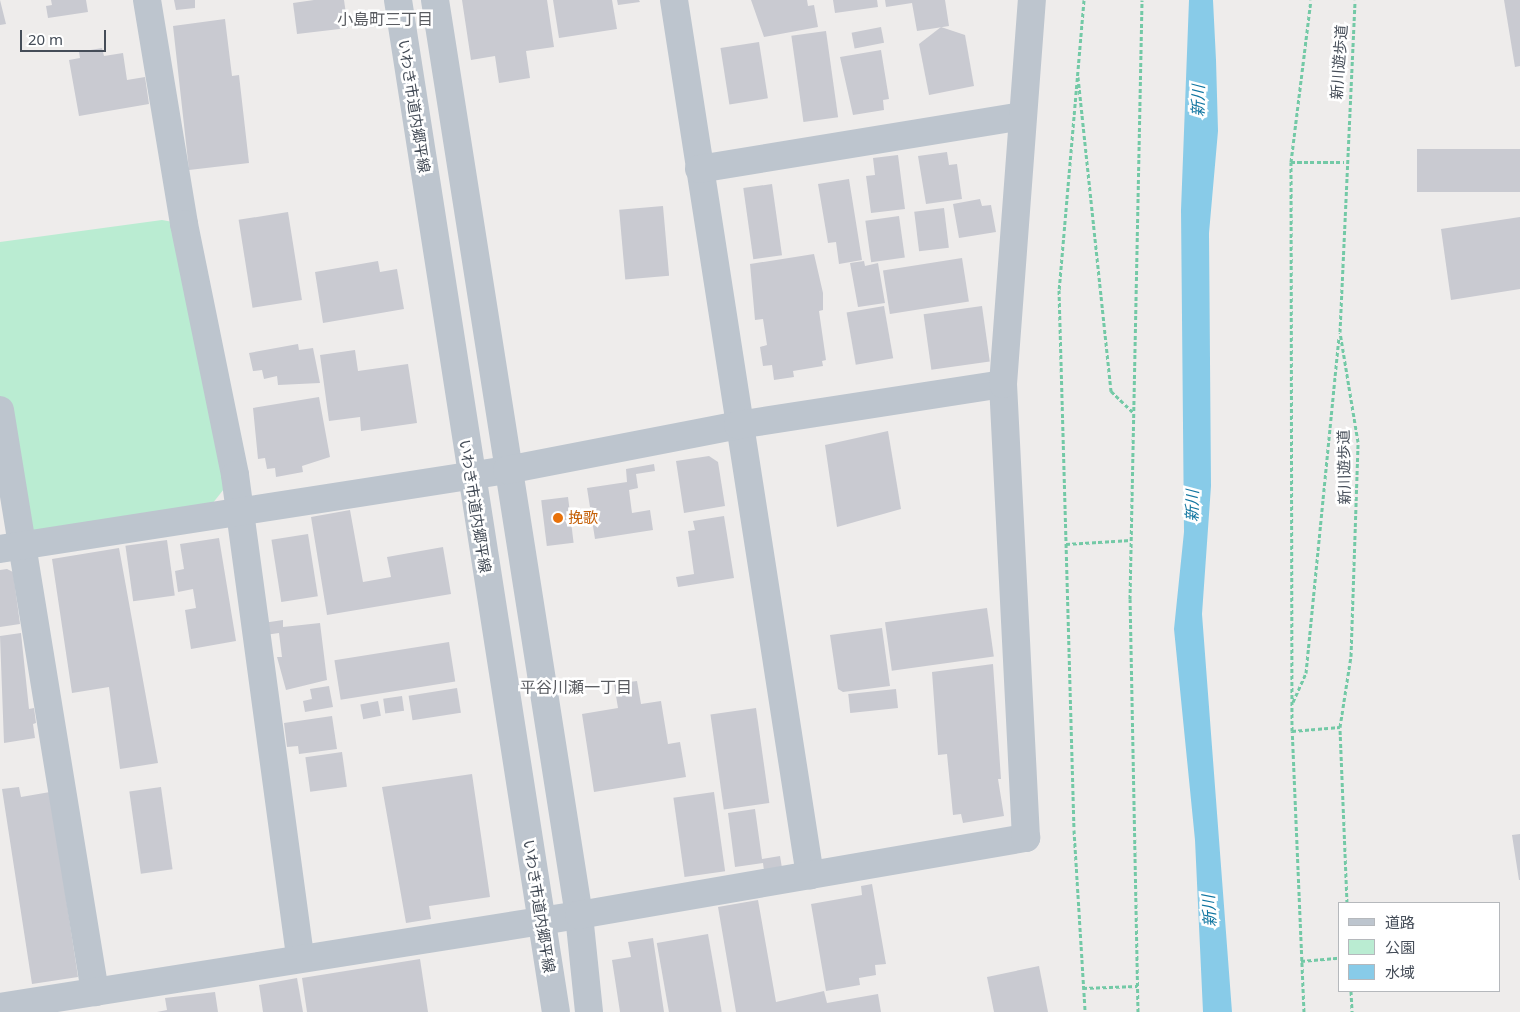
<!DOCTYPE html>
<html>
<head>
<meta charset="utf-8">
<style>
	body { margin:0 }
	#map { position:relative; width:1520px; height:1012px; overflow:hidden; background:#eeeceb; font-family:"Noto Sans","Noto Sans JP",sans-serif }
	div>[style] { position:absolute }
	.green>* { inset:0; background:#baecd2 }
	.water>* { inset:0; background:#88cbe8 }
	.building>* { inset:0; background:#c9cad1; transform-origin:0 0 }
	.path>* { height:3px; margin-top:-1.5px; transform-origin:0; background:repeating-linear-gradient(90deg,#73c9a6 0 4px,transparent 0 6.5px) }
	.minor>* { height:28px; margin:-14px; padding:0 14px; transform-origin:14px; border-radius:14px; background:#bdc5ce }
	.dots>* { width:14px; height:14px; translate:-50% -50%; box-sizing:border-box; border:2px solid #fff; border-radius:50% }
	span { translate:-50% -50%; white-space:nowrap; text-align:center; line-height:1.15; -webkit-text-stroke:5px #fff; paint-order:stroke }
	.street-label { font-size:15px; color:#454d58 }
	.food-label { font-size:15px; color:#c56008 }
	.left { translate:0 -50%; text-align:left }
	.neighbourhood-label { font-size:16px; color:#595b60 }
	.water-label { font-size:16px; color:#1075a0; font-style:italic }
	.legend { position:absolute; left:1338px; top:902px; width:162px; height:90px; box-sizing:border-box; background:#fff; border:1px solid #b5b8bc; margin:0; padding:6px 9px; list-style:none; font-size:15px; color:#454d58 }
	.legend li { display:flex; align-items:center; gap:10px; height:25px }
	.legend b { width:25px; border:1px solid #b5b8bc }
	.scale { position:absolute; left:20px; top:30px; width:86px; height:22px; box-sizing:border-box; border:2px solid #454d58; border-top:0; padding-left:6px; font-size:15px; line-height:18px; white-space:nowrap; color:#454d58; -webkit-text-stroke:4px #fff; paint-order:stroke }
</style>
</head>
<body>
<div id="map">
	<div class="green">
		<i style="clip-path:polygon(162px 220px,184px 224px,235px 475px,201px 518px,44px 542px,20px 522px,0 410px,0 242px)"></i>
	</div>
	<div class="water">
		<i style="clip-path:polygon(1189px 0,1213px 0,1216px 60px,1218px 131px,1209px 233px,1211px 486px,1202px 614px,1232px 1012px,1203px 1012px,1195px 840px,1174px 629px,1184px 532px,1181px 210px)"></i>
	</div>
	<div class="building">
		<i style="clip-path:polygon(0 0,6px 24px,0 25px)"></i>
		<i style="clip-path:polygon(51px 0,86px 0,88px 12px,48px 18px,46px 6px,52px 5px)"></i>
		<i style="clip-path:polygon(174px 0,195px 0,195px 8px,176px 10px)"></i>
		<i style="clip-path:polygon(314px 0,344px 0,348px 28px,297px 34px,293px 3px)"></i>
		<i style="clip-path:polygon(462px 0,547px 0,554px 47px,526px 51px,530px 78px,499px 83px,495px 56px,471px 60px)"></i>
		<i style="clip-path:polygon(553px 0,612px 0,617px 29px,559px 38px)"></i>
		<i style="clip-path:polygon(617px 0,639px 0,640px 2px,618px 5px)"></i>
		<i style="clip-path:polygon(751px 0,807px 0,808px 6px,814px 5px,818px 27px,764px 37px)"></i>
		<i style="clip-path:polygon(833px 0,877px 0,878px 7px,835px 13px)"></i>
		<i style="clip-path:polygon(885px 0,945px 0,949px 26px,917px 31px,912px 3px,886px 7px)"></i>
		<i style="clip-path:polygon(1504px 0,1520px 0,1520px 66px,1515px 67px)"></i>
		<i style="clip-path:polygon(225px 19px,232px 76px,239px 75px,249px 163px,189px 170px,173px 26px)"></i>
		<i style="left:881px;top:27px;width:16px;height:30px;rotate:79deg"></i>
		<i style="clip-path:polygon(941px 27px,965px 35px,974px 86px,929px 95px,919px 44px)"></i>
		<i style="left:826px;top:31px;width:87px;height:35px;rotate:82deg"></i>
		<i style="left:759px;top:42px;width:57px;height:39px;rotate:81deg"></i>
		<i style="clip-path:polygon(102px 48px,104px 56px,123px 53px,127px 80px,145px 77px,149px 104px,79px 116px,69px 60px,80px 58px,79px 52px)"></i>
		<i style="clip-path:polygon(881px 50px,889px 99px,883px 100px,884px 110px,853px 115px,840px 57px)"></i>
		<i style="left:1520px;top:149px;width:43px;height:103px;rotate:90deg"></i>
		<i style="clip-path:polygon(947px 152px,949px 165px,957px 164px,962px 199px,926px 204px,918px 156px)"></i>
		<i style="clip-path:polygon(898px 155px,905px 209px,871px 213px,866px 176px,875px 175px,873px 158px)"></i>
		<i style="clip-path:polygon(849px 179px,862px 260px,839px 264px,836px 242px,828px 243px,818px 184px)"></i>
		<i style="left:772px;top:184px;width:72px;height:29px;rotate:82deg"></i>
		<i style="clip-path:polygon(980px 199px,982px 206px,991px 205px,996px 232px,959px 238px,953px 204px)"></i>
		<i style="left:663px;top:206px;width:70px;height:44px;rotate:85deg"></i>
		<i style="left:944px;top:208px;width:40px;height:30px;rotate:83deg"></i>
		<i style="left:288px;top:212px;width:89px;height:50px;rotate:81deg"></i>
		<i style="left:899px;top:216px;width:42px;height:34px;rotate:82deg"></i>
		<i style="clip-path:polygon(1520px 217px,1520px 289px,1451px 300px,1441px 229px)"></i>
		<i style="clip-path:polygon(814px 254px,823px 293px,823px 310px,819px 311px,826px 360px,822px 361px,823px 366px,793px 371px,794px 377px,774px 380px,772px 365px,763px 366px,760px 347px,767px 345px,763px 319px,755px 320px,750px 264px)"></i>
		<i style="left:962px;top:258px;width:44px;height:80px;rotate:81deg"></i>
		<i style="clip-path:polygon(378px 261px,380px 272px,397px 269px,404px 309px,323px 323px,315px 272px)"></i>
		<i style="clip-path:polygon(864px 261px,865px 266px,878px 263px,885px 303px,858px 307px,850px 263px)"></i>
		<i style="left:884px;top:306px;width:53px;height:38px;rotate:80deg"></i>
		<i style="left:982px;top:306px;width:56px;height:59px;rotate:82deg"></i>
		<i style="clip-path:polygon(298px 344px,299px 350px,313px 348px,320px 383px,278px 385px,277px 376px,264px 379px,262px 370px,253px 371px,249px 353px)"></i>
		<i style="clip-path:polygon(355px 350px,358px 371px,408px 364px,417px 423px,361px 431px,360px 417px,329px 421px,320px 355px)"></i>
		<i style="clip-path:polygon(319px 397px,330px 457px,302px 466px,303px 472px,276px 477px,275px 468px,267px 469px,265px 458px,258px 459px,253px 408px)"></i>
		<i style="clip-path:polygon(888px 431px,901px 509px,837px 527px,825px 445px)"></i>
		<i style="clip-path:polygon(709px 456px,718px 462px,725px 506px,684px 513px,676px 461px)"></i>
		<i style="clip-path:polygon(654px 464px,655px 471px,636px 474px,638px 488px,629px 490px,632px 513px,650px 510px,653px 530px,595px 539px,587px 488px,627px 482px,626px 469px)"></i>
		<i style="left:568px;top:497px;width:46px;height:27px;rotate:83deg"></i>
		<i style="clip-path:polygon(350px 510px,363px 582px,391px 577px,387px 557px,443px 547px,451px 594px,327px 615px,311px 517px)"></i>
		<i style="clip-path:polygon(724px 516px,734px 578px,678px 587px,676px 577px,694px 574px,688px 531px,695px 530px,693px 521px)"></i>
		<i style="left:308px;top:534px;width:63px;height:37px;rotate:81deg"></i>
		<i style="clip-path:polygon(219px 538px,236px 641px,191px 649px,185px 610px,196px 608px,193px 589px,178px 592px,175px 571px,184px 569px,180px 544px)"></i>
		<i style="left:167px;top:540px;width:56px;height:42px;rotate:82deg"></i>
		<i style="clip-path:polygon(119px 548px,158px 763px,120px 769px,109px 687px,72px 693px,52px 559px)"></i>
		<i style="clip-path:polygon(7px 569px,13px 572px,20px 624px,0 627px,0 570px)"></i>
		<i style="left:987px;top:608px;width:49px;height:103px;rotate:82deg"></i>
		<i style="clip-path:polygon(283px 620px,283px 627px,320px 623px,327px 680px,286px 690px,277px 657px,282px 657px,279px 633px,265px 635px,263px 623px)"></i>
		<i style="clip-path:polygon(882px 628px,890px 686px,843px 692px,838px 689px,830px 635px)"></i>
		<i style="clip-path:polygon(21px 633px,29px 709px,34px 708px,36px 723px,33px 724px,35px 738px,4px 743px,0 636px)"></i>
		<i style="left:449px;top:642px;width:40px;height:116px;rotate:81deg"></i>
		<i style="clip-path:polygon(993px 664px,1001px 779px,998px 779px,1004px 816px,963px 823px,961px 814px,953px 815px,947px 754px,938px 755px,932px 672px)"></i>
		<i style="clip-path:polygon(637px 681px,641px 704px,661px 701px,668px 744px,680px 742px,686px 777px,594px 792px,582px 714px,618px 708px,614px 684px)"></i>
		<i style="clip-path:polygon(329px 686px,333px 707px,305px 712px,303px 701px,312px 699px,310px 689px)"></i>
		<i style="left:457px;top:688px;width:25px;height:49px;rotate:81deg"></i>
		<i style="left:896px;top:689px;width:19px;height:48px;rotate:84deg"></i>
		<i style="left:402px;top:696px;width:15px;height:19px;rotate:82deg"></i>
		<i style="left:378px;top:701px;width:15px;height:18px;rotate:79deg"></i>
		<i style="left:756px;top:708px;width:96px;height:46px;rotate:82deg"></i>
		<i style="clip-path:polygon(332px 716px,337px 749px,299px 754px,298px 746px,287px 747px,284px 723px)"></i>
		<i style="left:342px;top:752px;width:35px;height:37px;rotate:82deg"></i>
		<i style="clip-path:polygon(472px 774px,490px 897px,429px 906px,431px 919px,406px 923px,382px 787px)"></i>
		<i style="clip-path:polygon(19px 787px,21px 797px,50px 792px,78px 977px,32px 984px,2px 789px)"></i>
		<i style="left:161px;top:787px;width:83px;height:32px;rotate:82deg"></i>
		<i style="left:714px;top:792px;width:80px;height:41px;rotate:82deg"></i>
		<i style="clip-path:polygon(755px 809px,762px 859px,780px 856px,782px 868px,764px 871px,763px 863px,735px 867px,728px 813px)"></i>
		<i style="clip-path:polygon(1520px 834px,1520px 880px,1519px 880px,1512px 835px)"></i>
		<i style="clip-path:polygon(872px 884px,886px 964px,875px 965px,876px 975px,859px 978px,860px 985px,826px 991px,811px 904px,862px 895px,861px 886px)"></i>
		<i style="clip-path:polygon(758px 900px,776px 1002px,824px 991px,827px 1003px,878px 994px,881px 1012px,736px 1012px,718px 907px)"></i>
		<i style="left:708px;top:934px;width:79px;height:52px;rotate:80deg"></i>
		<i style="clip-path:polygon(653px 938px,664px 1012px,620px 1012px,612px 960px,631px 957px,628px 942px)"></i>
		<i style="clip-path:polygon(420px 959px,428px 1012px,307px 1012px,302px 978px)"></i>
		<i style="clip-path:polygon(1039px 966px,1048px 1012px,994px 1012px,987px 977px)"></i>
		<i style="clip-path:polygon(297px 978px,303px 1012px,263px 1012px,259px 985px)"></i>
		<i style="clip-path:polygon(215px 992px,218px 1012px,157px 1012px,167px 1010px,165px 998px)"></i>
	</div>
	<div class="path">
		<i style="left:1084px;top:0;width:291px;rotate:94.9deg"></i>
		<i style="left:1059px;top:290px;width:540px;rotate:88.41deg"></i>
		<i style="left:1074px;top:830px;width:182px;rotate:86.5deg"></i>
		<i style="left:1078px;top:77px;width:316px;rotate:84deg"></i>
		<i style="left:1111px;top:391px;width:30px;rotate:44deg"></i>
		<i style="left:1291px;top:162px;width:53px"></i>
		<i style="left:1066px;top:544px;width:65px;rotate:-3.5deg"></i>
		<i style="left:1293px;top:702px;width:32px;rotate:-66deg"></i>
		<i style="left:1306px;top:673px;width:337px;rotate:-84.4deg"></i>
		<i style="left:1292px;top:731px;width:48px;rotate:-4.8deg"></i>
		<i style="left:1347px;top:903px;width:176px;rotate:-92.3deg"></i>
		<i style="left:1340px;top:727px;width:72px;rotate:-81.2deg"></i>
		<i style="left:1351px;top:656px;width:214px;rotate:-88.1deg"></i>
		<i style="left:1358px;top:442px;width:111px;rotate:-99.3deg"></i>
		<i style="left:1340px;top:332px;width:332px;rotate:-87.4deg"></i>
		<i style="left:1301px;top:961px;width:38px;rotate:-5deg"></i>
		<i style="left:1083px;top:988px;width:54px;rotate:-2.1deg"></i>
		<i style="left:1351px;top:991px;width:21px;rotate:87deg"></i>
		<i style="left:1138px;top:1012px;width:413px;rotate:-91.1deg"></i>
		<i style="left:1130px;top:599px;width:599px;rotate:-88.85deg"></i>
		<i style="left:1304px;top:1012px;width:281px;rotate:-92.4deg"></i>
		<i style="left:1292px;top:731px;width:569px;rotate:-90.1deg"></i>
		<i style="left:1291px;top:162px;width:163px;rotate:-83deg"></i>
	</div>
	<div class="minor">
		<i style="left:147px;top:0;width:227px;rotate:80.6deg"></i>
		<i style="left:184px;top:224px;width:256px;rotate:78.5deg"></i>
		<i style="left:235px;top:475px;width:486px;rotate:82.3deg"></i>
		<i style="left:398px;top:0;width:1024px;rotate:81.13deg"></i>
		<i style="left:435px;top:0;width:926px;rotate:81.06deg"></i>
		<i style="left:579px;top:915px;width:98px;rotate:84.1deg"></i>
		<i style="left:674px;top:0;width:886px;rotate:81.17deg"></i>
		<i style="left:699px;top:169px;width:327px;rotate:-9.3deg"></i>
		<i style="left:0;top:410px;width:590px;rotate:80.73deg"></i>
		<i style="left:0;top:549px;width:513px;rotate:-8.86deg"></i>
		<i style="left:507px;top:470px;width:235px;rotate:-11deg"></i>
		<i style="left:738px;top:425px;width:268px;rotate:-8.8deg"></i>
		<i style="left:0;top:1007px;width:586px;rotate:-9.03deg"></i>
		<i style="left:579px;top:915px;width:454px;rotate:-9.8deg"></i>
		<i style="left:1026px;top:838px;width:455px;rotate:-92.9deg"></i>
		<i style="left:1003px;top:384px;width:385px;rotate:-85.7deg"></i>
	</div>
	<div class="dots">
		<i style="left:558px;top:518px;background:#e8710a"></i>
	</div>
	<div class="street-label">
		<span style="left:1339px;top:62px;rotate:-86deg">新川遊歩道</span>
		<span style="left:414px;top:106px;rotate:81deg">いわき市道内郷平線</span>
		<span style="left:1344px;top:467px;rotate:-91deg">新川遊歩道</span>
		<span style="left:475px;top:506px;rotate:81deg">いわき市道内郷平線</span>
		<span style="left:539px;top:906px;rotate:81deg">いわき市道内郷平線</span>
	</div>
	<div class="food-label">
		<span class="left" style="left:568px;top:518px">挽歌</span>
	</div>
	<div class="neighbourhood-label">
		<span style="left:385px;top:19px">小島町三丁目</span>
		<span style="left:576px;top:687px">平谷川瀬一丁目</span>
	</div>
	<div class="water-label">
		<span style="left:1198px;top:101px;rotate:-89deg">新川</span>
		<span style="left:1192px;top:506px;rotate:-89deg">新川</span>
		<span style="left:1209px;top:911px;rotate:-93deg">新川</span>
	</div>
	<ul class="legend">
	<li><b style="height:6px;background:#bdc5ce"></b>道路</li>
	<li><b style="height:14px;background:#baecd2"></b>公園</li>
	<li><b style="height:14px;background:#88cbe8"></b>水域</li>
	</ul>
	<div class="scale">20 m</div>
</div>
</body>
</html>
